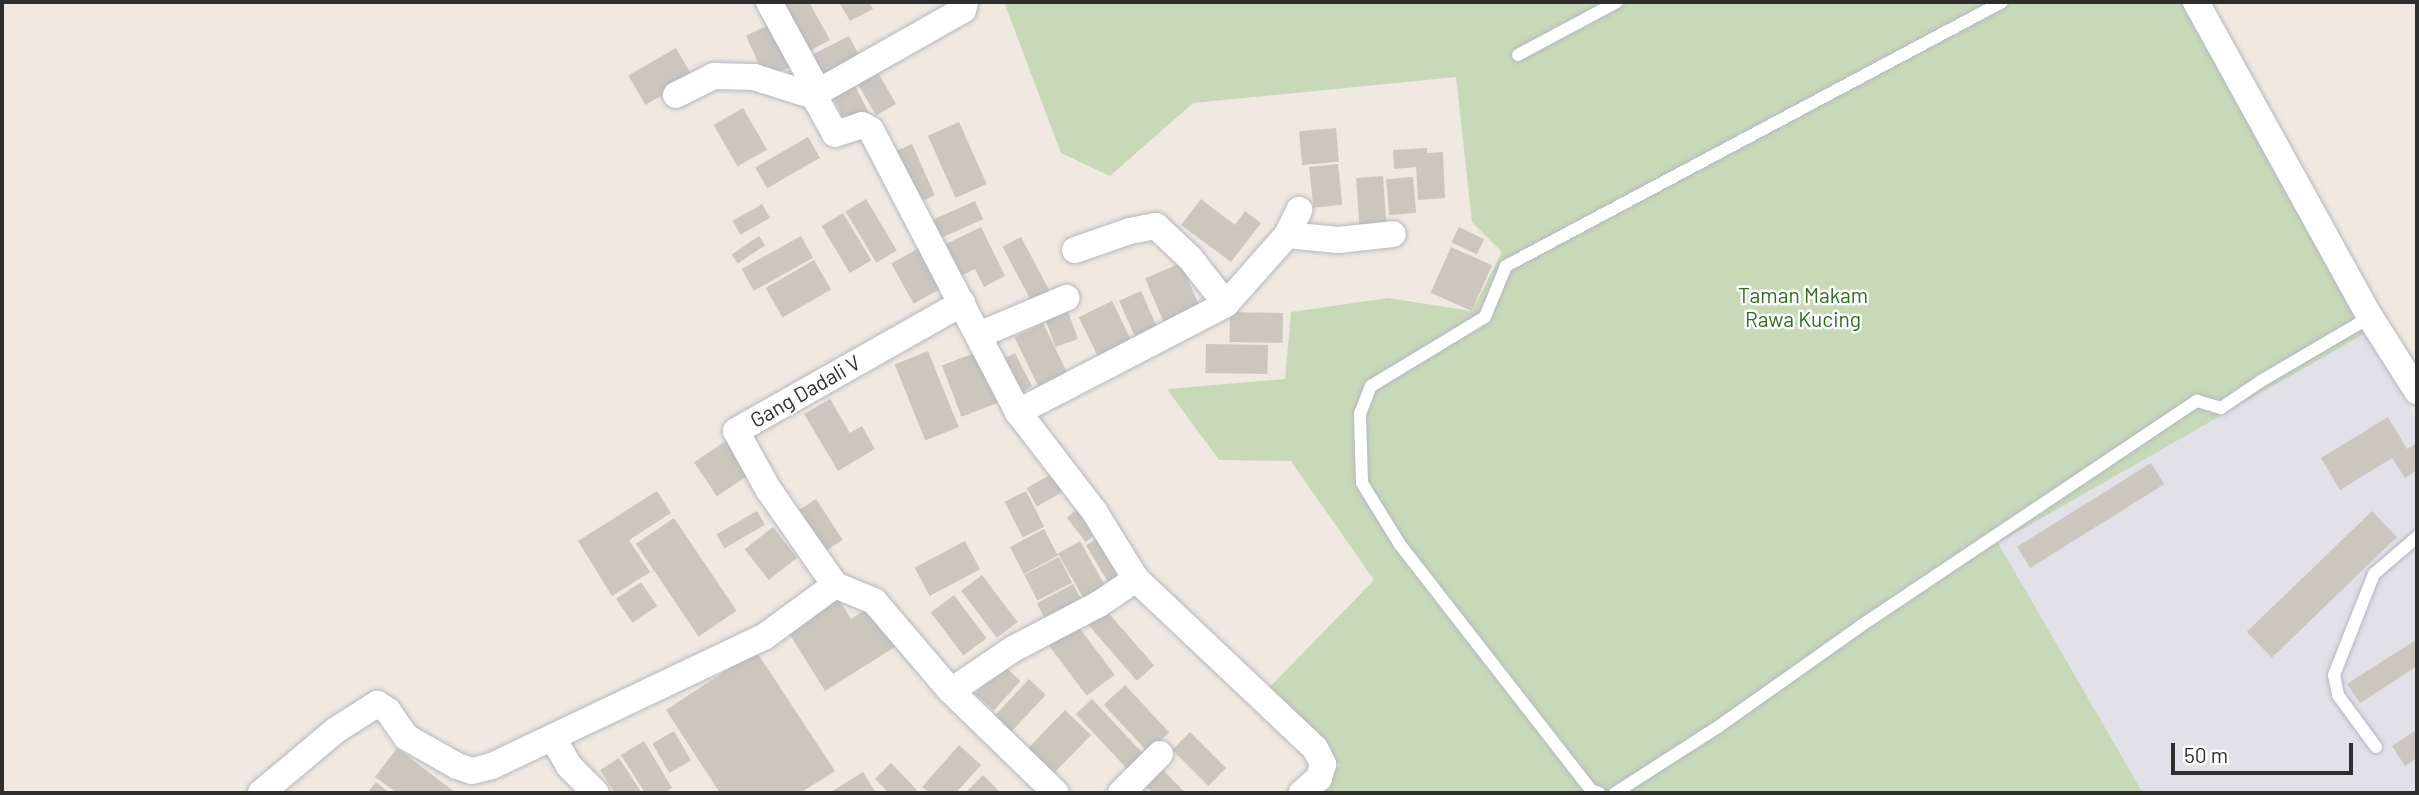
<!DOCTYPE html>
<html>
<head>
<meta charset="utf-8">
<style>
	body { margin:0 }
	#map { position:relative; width:2419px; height:795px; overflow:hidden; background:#efe9e1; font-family:Barlow,sans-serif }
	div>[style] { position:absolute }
	.industrial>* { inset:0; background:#e3e1e8 }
	.cemetery>* { inset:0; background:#c8d9b8 }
	.building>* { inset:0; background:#cbc7bf; transform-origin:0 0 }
	.roads { filter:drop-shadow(0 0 2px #b4b7c1) drop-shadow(0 0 2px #b4b7c1) }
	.lane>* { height:12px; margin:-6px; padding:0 6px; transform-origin:6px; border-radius:6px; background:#fff }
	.street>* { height:26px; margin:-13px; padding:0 13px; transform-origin:13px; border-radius:13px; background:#fff }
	span { translate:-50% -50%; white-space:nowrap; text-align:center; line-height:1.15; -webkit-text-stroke:5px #fff; paint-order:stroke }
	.park-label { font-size:21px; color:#2c6e1b }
	.street-label { font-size:21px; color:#2e2e2e }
	.frame { position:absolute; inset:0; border:4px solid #2e2e2e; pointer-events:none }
	.scale { position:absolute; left:2171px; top:743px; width:182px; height:32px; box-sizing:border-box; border:4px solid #2e2e2e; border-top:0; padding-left:9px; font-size:21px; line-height:24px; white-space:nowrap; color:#2e2e2e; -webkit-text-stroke:5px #fff; paint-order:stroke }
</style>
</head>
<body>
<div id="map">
	<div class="industrial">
		<i style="clip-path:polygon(2369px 331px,2417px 420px,2417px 793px,2143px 793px,1997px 543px)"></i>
	</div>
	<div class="cemetery">
		<i style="clip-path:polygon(1004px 2px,2187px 2px,2369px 331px,1998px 543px,2143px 793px,1310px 793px,1340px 765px,1263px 694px,1374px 580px,1291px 461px,1219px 460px,1167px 389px,1285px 379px,1291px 312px,1388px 298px,1472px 311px,1502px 252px,1472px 222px,1456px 77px,1193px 103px,1110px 176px,1061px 153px)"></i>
	</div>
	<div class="building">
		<i style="clip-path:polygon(791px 2px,809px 2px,830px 40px,807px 52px,782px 7px)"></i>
		<i style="clip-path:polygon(839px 2px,869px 2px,873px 9px,850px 21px)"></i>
		<i style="left:773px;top:23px;width:47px;height:30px;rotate:65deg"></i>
		<i style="left:849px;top:36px;width:28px;height:43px;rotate:63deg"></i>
		<i style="left:676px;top:48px;width:34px;height:55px;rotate:60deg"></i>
		<i style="left:877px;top:71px;width:38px;height:23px;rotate:60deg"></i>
		<i style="left:852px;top:80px;width:37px;height:25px;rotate:63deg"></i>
		<i style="left:743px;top:108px;width:48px;height:34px;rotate:60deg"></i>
		<i style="left:959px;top:122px;width:68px;height:34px;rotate:66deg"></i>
		<i style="left:1336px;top:128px;width:34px;height:37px;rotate:85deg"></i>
		<i style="left:808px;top:137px;width:24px;height:61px;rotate:60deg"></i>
		<i style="left:912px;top:144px;width:56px;height:26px;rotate:66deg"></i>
		<i style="clip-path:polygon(1427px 148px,1427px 153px,1443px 152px,1445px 198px,1418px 200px,1416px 167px,1394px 169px,1393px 150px)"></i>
		<i style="left:1338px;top:164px;width:41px;height:29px;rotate:84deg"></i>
		<i style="left:1383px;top:176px;width:48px;height:27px;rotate:86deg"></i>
		<i style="left:1413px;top:177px;width:36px;height:27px;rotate:85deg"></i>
		<i style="left:866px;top:199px;width:60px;height:24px;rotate:59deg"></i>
		<i style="clip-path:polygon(1201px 199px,1235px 225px,1245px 211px,1261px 223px,1231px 262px,1181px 225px)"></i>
		<i style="left:975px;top:201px;width:20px;height:48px;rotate:66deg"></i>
		<i style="left:762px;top:204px;width:16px;height:34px;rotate:60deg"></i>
		<i style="left:843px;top:213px;width:55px;height:25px;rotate:59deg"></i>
		<i style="clip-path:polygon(981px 227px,1005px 276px,984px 287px,975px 269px,961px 276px,946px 244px)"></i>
		<i style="left:1459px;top:227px;width:28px;height:17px;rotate:26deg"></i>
		<i style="left:759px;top:236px;width:11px;height:33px;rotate:56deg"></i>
		<i style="left:801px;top:236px;width:25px;height:68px;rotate:61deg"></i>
		<i style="left:1021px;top:237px;width:67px;height:21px;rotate:62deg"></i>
		<i style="left:921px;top:247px;width:46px;height:34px;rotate:61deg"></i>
		<i style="left:1451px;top:247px;width:45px;height:50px;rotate:24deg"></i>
		<i style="left:814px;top:260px;width:34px;height:56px;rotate:60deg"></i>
		<i style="left:1181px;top:263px;width:51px;height:39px;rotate:67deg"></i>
		<i style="left:1141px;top:291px;width:44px;height:24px;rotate:66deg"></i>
		<i style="left:1112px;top:301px;width:48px;height:37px;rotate:64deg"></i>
		<i style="left:1066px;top:306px;width:35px;height:24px;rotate:70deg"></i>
		<i style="left:1230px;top:312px;width:53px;height:30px;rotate:1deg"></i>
		<i style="left:1043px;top:323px;width:57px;height:32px;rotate:64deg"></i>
		<i style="left:1206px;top:344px;width:62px;height:29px;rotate:1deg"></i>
		<i style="left:982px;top:350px;width:55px;height:43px;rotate:69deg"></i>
		<i style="left:928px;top:351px;width:82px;height:36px;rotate:68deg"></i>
		<i style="left:1015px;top:353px;width:38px;height:18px;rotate:63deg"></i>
		<i style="clip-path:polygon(830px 399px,850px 433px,862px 426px,875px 449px,838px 471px,804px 414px)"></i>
		<i style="clip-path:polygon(2388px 417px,2407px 449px,2417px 443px,2417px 470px,2405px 478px,2392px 458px,2340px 490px,2321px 458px)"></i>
		<i style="left:733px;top:436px;width:41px;height:47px;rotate:56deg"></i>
		<i style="left:2151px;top:463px;width:25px;height:158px;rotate:58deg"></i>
		<i style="left:1052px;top:474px;width:21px;height:29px;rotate:61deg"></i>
		<i style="clip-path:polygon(657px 491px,671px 513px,629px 540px,650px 572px,612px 596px,578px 541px)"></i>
		<i style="left:1026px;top:491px;width:40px;height:24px;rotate:63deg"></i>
		<i style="left:816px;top:499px;width:49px;height:29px;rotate:57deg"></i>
		<i style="left:1084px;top:504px;width:31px;height:22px;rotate:52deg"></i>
		<i style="left:757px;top:511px;width:16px;height:47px;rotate:60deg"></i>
		<i style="left:2372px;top:511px;width:36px;height:174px;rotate:46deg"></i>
		<i style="left:674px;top:518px;width:112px;height:46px;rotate:56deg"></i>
		<i style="left:773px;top:527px;width:39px;height:36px;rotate:52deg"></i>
		<i style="clip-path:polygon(1044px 529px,1057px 554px,1080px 541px,1108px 591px,1086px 603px,1059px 555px,1024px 574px,1010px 547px)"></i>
		<i style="left:1103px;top:535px;width:50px;height:20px;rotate:59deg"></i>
		<i style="left:965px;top:541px;width:32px;height:57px;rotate:62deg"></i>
		<i style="left:1059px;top:557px;width:29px;height:39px;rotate:63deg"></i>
		<i style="left:982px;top:575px;width:59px;height:26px;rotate:53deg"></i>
		<i style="left:641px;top:582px;width:29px;height:30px;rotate:56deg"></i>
		<i style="left:1073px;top:584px;width:24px;height:41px;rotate:62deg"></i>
		<i style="left:954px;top:595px;width:54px;height:29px;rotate:53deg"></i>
		<i style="clip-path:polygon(838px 598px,851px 619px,873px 605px,898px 645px,825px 691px,787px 630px)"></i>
		<i style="left:1105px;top:609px;width:75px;height:23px;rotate:49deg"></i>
		<i style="left:1075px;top:622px;width:66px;height:35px;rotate:53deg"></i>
		<i style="clip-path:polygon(2417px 639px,2417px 666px,2360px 703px,2347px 684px)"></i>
		<i style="clip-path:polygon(756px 651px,835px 771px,800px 793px,720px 793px,666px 710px)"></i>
		<i style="left:1002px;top:664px;width:25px;height:40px;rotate:42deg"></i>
		<i style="left:1029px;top:679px;width:23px;height:57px;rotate:43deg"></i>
		<i style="left:1125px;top:685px;width:65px;height:29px;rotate:47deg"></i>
		<i style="left:1092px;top:699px;width:79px;height:22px;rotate:47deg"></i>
		<i style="left:1065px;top:710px;width:36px;height:59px;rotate:44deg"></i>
		<i style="clip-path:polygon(2417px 729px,2417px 758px,2405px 766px,2392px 746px)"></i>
		<i style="left:674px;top:731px;width:34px;height:25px;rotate:60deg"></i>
		<i style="left:1190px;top:732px;width:51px;height:25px;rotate:45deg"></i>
		<i style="clip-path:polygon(644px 741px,672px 788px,664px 793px,645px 793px,621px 755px)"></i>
		<i style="clip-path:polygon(959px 745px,981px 765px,956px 793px,930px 793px,922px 787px)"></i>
		<i style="clip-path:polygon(397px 748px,456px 793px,397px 793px,375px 777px)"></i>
		<i style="clip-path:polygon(619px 758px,642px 793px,615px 793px,600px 770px)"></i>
		<i style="clip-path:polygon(891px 763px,917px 790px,914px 793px,889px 793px,875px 779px)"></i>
		<i style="clip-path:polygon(1162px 769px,1186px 793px,1153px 793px,1145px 786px)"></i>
		<i style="clip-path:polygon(863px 772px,876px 793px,829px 793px)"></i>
		<i style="clip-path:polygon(983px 775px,1001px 793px,965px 793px)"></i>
		<i style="clip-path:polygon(376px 782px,390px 793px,367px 793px)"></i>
	</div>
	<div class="roads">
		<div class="lane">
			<i style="left:1518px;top:55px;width:112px;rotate:-28.2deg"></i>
			<i style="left:2376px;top:747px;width:64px;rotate:-126.2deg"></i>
			<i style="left:2338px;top:695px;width:20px;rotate:-101deg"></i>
			<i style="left:2334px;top:675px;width:109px;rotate:-68.4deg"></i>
			<i style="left:2374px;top:574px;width:57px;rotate:-40.7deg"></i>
			<i style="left:1599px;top:793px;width:9px;rotate:-159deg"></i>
			<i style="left:1591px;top:790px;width:313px;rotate:-127.9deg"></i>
			<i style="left:1399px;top:543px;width:70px;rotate:-121.7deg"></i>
			<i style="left:1362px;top:483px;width:69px;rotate:-91.7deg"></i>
			<i style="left:1360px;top:414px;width:30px;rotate:-69deg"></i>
			<i style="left:1371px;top:386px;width:133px;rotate:-31.2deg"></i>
			<i style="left:1485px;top:317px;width:55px;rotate:-67.6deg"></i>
			<i style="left:1506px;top:266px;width:562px;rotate:-28.02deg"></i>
			<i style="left:1615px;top:793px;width:122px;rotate:-32.7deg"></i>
			<i style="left:1718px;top:727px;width:173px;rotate:-35.3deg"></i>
			<i style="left:1859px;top:627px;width:407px;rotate:-33.8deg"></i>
			<i style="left:2197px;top:401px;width:25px;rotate:16deg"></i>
			<i style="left:2221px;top:408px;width:48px;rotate:-34deg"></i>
			<i style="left:2261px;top:381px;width:126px;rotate:-30.4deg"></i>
		</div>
		<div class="street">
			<i style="left:769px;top:2px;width:102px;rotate:61.4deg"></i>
			<i style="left:965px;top:2px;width:8px;rotate:104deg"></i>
			<i style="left:963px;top:10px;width:167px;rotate:150.5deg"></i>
			<i style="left:818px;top:92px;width:11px;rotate:90deg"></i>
			<i style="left:818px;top:103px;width:35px;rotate:61deg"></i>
			<i style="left:835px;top:134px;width:28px;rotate:-18deg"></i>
			<i style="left:862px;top:125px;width:10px;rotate:29deg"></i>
			<i style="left:871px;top:130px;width:318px;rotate:62.5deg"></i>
			<i style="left:1018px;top:412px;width:125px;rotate:52.5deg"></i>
			<i style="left:1094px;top:511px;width:80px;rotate:58.3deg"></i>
			<i style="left:1136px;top:579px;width:246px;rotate:43.4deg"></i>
			<i style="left:1315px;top:748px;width:18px;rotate:63deg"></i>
			<i style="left:1323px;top:764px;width:15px;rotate:106deg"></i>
			<i style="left:1319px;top:778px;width:23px;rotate:139deg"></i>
			<i style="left:2196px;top:2px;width:360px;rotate:61.1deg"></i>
			<i style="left:2370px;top:317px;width:88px;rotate:57.6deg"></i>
			<i style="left:676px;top:95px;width:42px;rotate:-26.6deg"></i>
			<i style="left:714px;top:76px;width:40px;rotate:1.4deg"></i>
			<i style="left:754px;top:77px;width:66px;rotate:17.6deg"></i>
			<i style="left:1287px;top:235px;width:51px;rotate:5.6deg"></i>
			<i style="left:1338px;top:240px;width:55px;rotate:-6.2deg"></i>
			<i style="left:1075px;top:250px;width:58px;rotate:-19.1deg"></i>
			<i style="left:1130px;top:231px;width:26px;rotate:-11deg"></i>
			<i style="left:1156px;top:226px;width:47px;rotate:43.3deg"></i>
			<i style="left:1190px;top:258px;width:58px;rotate:52deg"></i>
			<i style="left:979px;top:335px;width:95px;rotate:-23deg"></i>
			<i style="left:1018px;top:412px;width:234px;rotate:-27.4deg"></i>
			<i style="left:1226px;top:304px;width:92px;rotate:-48.5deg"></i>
			<i style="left:1287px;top:235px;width:28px;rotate:-64deg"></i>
			<i style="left:835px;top:585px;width:117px;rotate:-124.9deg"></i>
			<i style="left:768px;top:489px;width:66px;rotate:-118.9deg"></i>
			<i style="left:736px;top:431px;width:260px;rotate:-29.5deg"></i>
			<i style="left:951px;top:691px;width:75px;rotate:-34.1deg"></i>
			<i style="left:1013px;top:649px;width:97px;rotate:-27.6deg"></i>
			<i style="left:1099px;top:604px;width:45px;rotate:-34deg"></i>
			<i style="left:553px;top:738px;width:32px;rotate:60deg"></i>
			<i style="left:569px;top:766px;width:38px;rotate:45deg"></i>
			<i style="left:261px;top:793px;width:98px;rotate:-40deg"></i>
			<i style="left:336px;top:730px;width:49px;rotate:-32.4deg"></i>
			<i style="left:377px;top:704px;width:13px;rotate:32deg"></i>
			<i style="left:388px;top:711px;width:32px;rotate:55deg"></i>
			<i style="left:406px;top:737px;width:59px;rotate:29.6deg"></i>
			<i style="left:457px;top:766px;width:16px;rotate:18deg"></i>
			<i style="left:472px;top:771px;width:21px;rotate:-14deg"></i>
			<i style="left:492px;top:766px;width:301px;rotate:-25.4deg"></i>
			<i style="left:764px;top:637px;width:88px;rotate:-36.2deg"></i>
			<i style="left:835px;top:585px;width:42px;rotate:22.3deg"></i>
			<i style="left:874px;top:601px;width:118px;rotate:49.5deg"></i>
			<i style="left:951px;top:691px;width:146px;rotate:44.2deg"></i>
			<i style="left:1121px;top:793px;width:55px;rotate:-45deg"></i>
		</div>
	</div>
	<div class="park-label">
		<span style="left:1803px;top:307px">Taman Makam<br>Rawa Kucing</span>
	</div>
	<div class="street-label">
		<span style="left:805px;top:391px;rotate:-30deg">Gang Dadali V</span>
	</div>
	<div class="frame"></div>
	<div class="scale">50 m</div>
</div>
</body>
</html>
